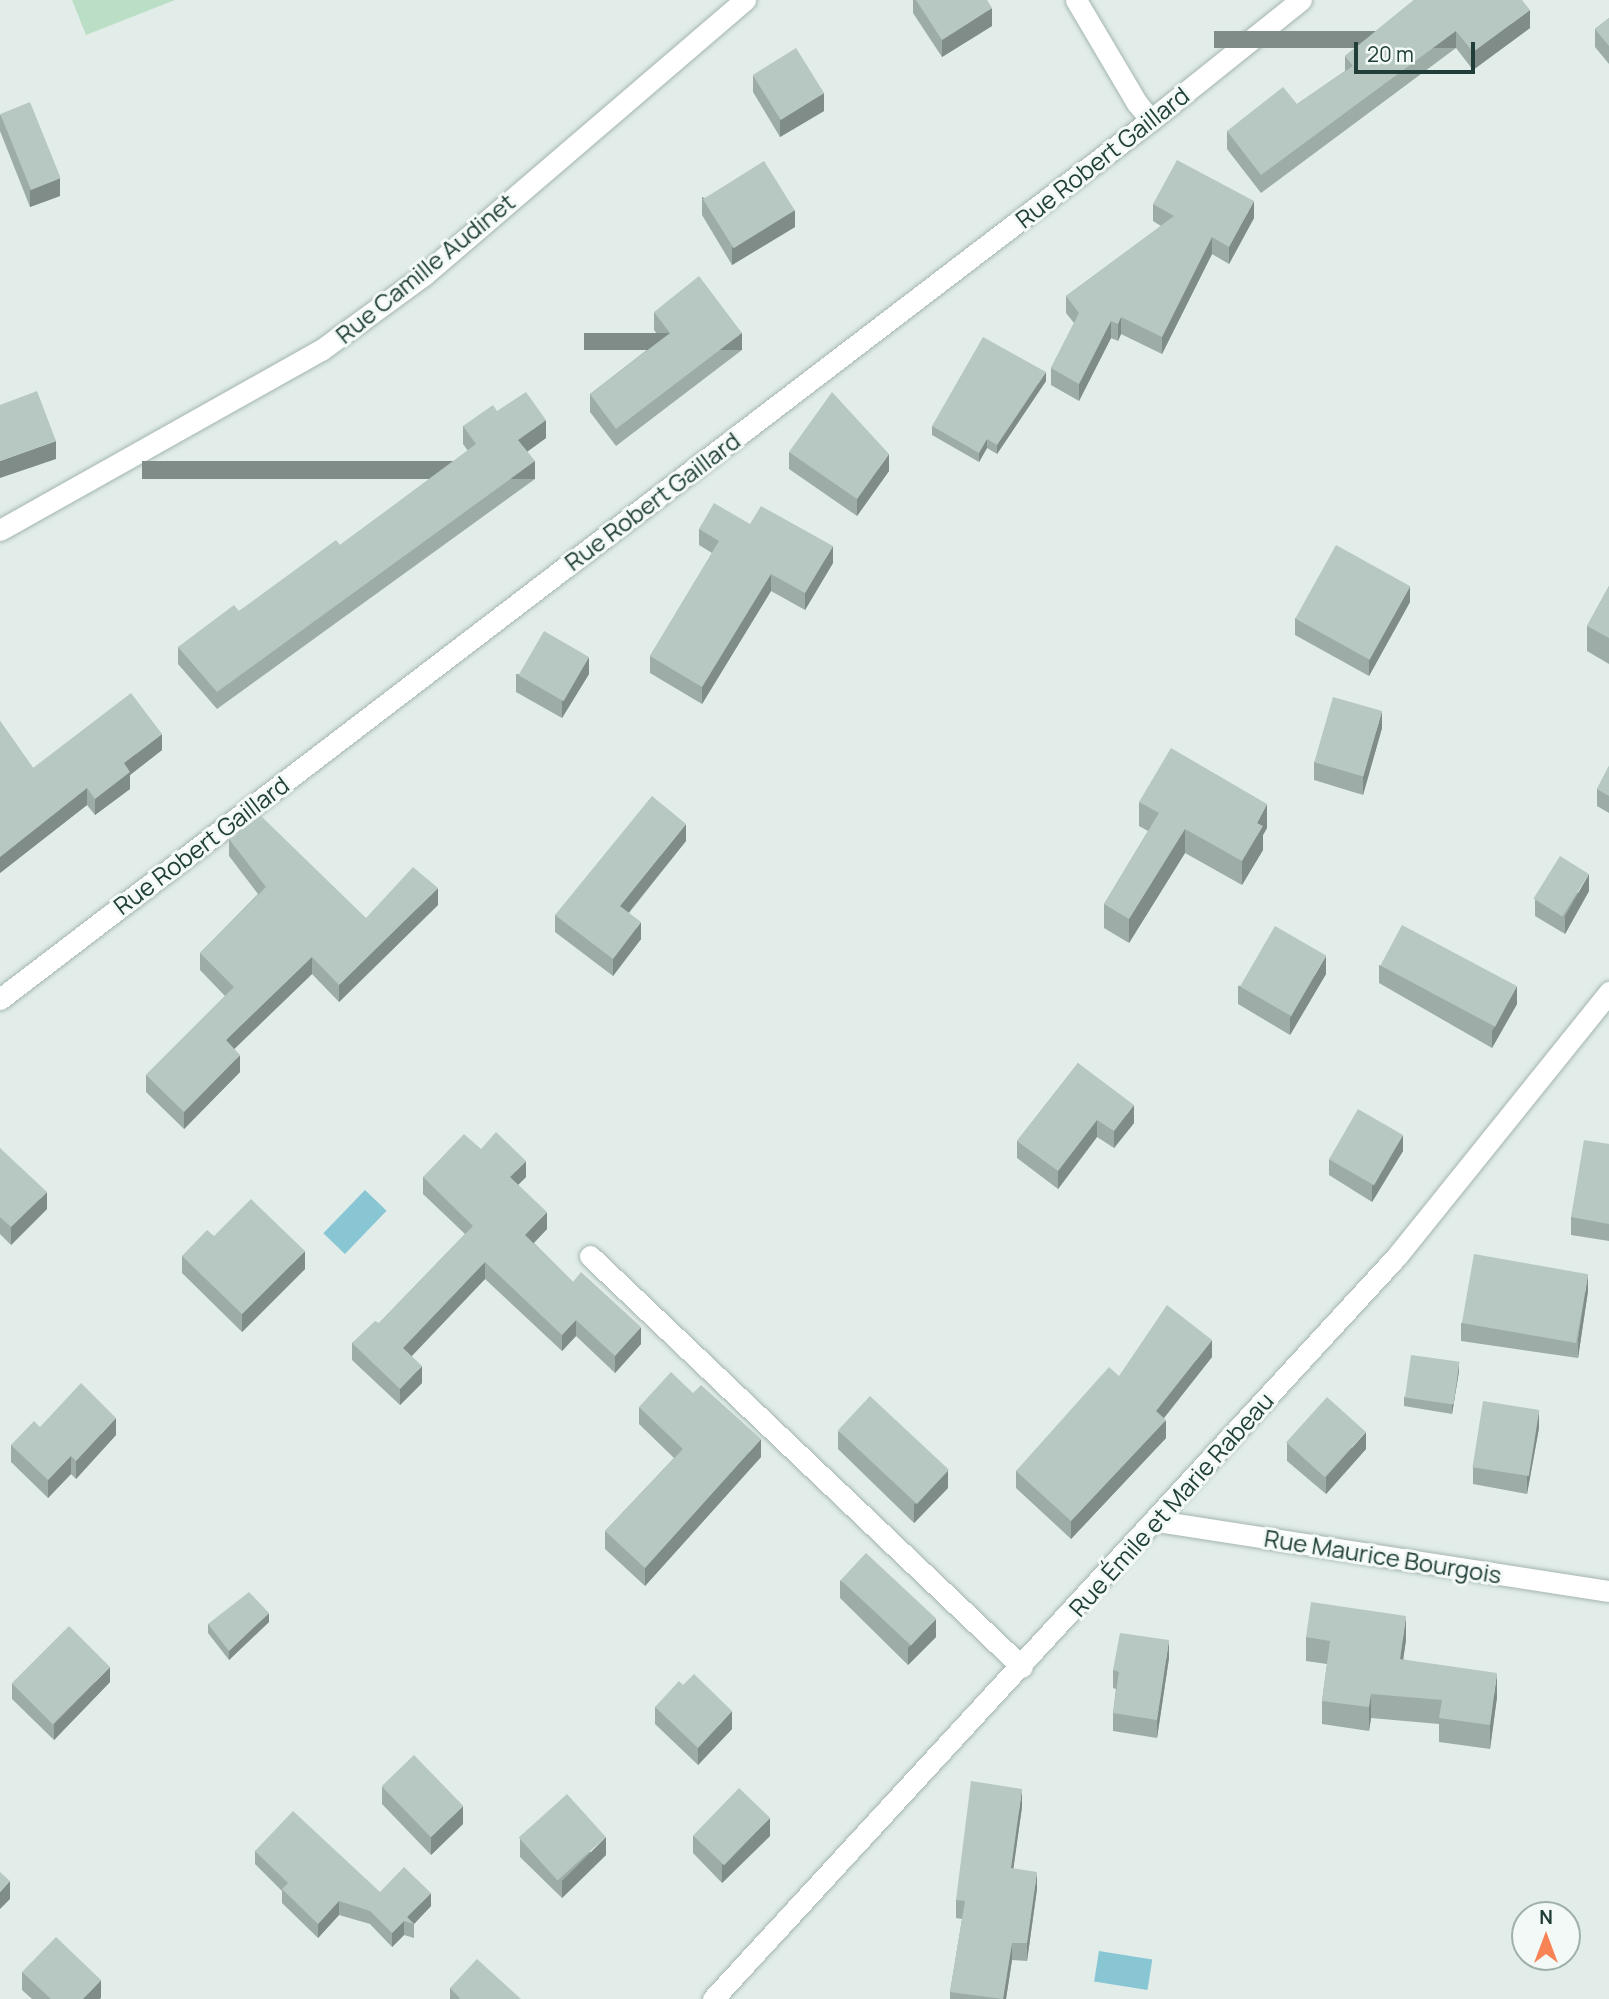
<!DOCTYPE html>
<html>
<head>
<meta charset="utf-8">
<style>
	body { margin:0 }
	#map { position:relative; width:1609px; height:1999px; overflow:hidden; background:#e2ede9; font-family:Manrope,sans-serif }
	div>[style] { position:absolute }
	.green>* { inset:0; background:#badfc6 }
	.water>* { inset:0; background:#88c6d4; transform-origin:0 0 }
	.roads { filter:drop-shadow(0 0 2px #a4b5b0) drop-shadow(0 0 2px #a4b5b0) }
	.service>* { height:21px; margin:-10.5px; padding:0 10.5px; transform-origin:10.5px; border-radius:10.5px; background:#fff }
	.minor>* { height:21px; margin:-10.5px; padding:0 10.5px; transform-origin:10.5px; border-radius:10.5px; background:#fff }
	.tertiary>* { height:21px; margin:-10.5px; padding:0 10.5px; transform-origin:10.5px; border-radius:10.5px; background:#fff }
	.wall>* { inset:0; background:#9daca7 }
	.shaded-wall>* { inset:0; background:#808c88; transform-origin:0 0 }
	.building>* { inset:0; background:#b7c8c2; transform-origin:0 0 }
	span { translate:-50% -50%; white-space:nowrap; text-align:center; line-height:1.15; -webkit-text-stroke:6px #f3f9f6; paint-order:stroke }
	.street-label { font-size:24px; color:#213f38 }
	.north { position:absolute; left:1511px; top:1901px; width:70px; height:70px; box-sizing:border-box; background:#f3f9f6; border:2px solid #9fafaa; border-radius:50%; rotate:0deg; font-size:19px; font-weight:700; line-height:28px; text-align:center; color:#213f38 }
	.north::after { content:''; display:block; margin:auto; width:24px; height:32px; background:#f88355; clip-path:polygon(50% 0,100% 100%,50% 72%,0 100%) }
	.scale { position:absolute; left:1354px; top:42px; width:121px; height:32px; box-sizing:border-box; border:4px solid #213f38; border-top:0; padding-left:9px; font-size:21px; line-height:24px; white-space:nowrap; color:#213f38; -webkit-text-stroke:5px #f3f9f6; paint-order:stroke }
</style>
</head>
<body>
<div id="map">
	<div class="green">
		<i style="clip-path:polygon(72px 0,175px 0,86px 35px)"></i>
	</div>
	<div class="water">
		<i style="left:365px;top:1190px;width:30px;height:60px;rotate:44deg"></i>
		<i style="left:1099px;top:1951px;width:54px;height:31px;rotate:9deg"></i>
	</div>
	<div class="roads">
		<div class="service">
			<i style="left:590px;top:1256px;width:596px;rotate:43.57deg"></i>
		</div>
		<div class="minor">
			<i style="left:1076px;top:0;width:120px;rotate:59.4deg"></i>
			<i style="left:1137px;top:103px;width:22px;rotate:51deg"></i>
			<i style="left:0;top:530px;width:368px;rotate:-29.3deg"></i>
			<i style="left:321px;top:350px;width:127px;rotate:-36.1deg"></i>
			<i style="left:424px;top:275px;width:423px;rotate:-40.6deg"></i>
			<i style="left:1157px;top:1521px;width:457px;rotate:8.8deg"></i>
			<i style="left:713px;top:1999px;width:1010px;rotate:-47.37deg"></i>
			<i style="left:1397px;top:1256px;width:339px;rotate:-51.2deg"></i>
		</div>
		<div class="tertiary">
			<i style="left:0;top:999px;width:1448px;rotate:-37.37deg"></i>
			<i style="left:1151px;top:120px;width:192px;rotate:-38.7deg"></i>
		</div>
	</div>
	<div class="wall">
		<i style="clip-path:polygon(913px 0,987px 0,992px 26px,942px 57px,913px 13px)"></i>
		<i style="clip-path:polygon(1414px 0,1530px 28px,1473px 70px,1456px 48px,1261px 193px,1227px 149px,1227px 131px,1297px 104px,1345px 71px,1345px 56px)"></i>
		<i style="clip-path:polygon(1609px 18px,1609px 64px,1595px 47px,1595px 29px)"></i>
		<i style="clip-path:polygon(753px 75px,824px 111px,780px 137px,753px 92px)"></i>
		<i style="clip-path:polygon(0 114px,60px 196px,30px 207px,0 131px)"></i>
		<i style="clip-path:polygon(702px 197px,795px 227px,732px 265px,702px 215px)"></i>
		<i style="clip-path:polygon(1153px 204px,1254px 218px,1229px 264px,1212px 254px,1162px 354px,1121px 334px,1118px 341px,1111px 338px,1079px 401px,1051px 385px,1051px 368px,1074px 323px,1066px 313px,1066px 296px,1161px 226px,1153px 221px)"></i>
		<i style="clip-path:polygon(654px 312px,742px 350px,616px 446px,590px 412px,590px 394px,661px 339px,654px 330px)"></i>
		<i style="clip-path:polygon(1046px 381px,997px 454px,987px 448px,979px 462px,932px 435px,932px 426px)"></i>
		<i style="clip-path:polygon(497px 411px,546px 438px,527px 452px,535px 479px,217px 709px,178px 664px,178px 647px,239px 611px,340px 545px,468px 451px,463px 444px,463px 426px)"></i>
		<i style="clip-path:polygon(789px 452px,889px 471px,857px 516px,789px 469px)"></i>
		<i style="clip-path:polygon(750px 524px,833px 563px,805px 610px,771px 591px,702px 704px,650px 673px,650px 656px,712px 553px,699px 545px,699px 529px)"></i>
		<i style="clip-path:polygon(1609px 586px,1609px 664px,1587px 651px,1587px 626px)"></i>
		<i style="clip-path:polygon(1410px 602px,1369px 676px,1295px 635px,1295px 618px)"></i>
		<i style="clip-path:polygon(516px 674px,589px 674px,562px 718px,516px 692px)"></i>
		<i style="clip-path:polygon(0 721px,33px 768px,162px 750px,130px 775px,130px 789px,95px 815px,87px 805px,0 873px)"></i>
		<i style="clip-path:polygon(1382px 728px,1363px 795px,1314px 780px,1314px 762px)"></i>
		<i style="clip-path:polygon(1609px 766px,1609px 813px,1597px 806px,1597px 789px)"></i>
		<i style="clip-path:polygon(1139px 802px,1267px 828px,1263px 835px,1263px 850px,1242px 885px,1185px 853px,1129px 943px,1104px 928px,1104px 904px,1148px 831px,1139px 826px)"></i>
		<i style="clip-path:polygon(229px 839px,366px 918px,438px 905px,339px 1002px,312px 974px,234px 1049px,240px 1072px,184px 1129px,146px 1092px,146px 1075px,225px 996px,200px 970px,200px 953px,258px 894px,229px 856px)"></i>
		<i style="clip-path:polygon(686px 841px,629px 913px,641px 939px,613px 976px,555px 932px,555px 915px)"></i>
		<i style="clip-path:polygon(1589px 891px,1565px 934px,1535px 916px,1535px 899px)"></i>
		<i style="clip-path:polygon(1379px 965px,1517px 1004px,1492px 1048px,1379px 983px)"></i>
		<i style="clip-path:polygon(1326px 974px,1290px 1035px,1238px 1004px,1238px 986px)"></i>
		<i style="clip-path:polygon(1078px 1063px,1134px 1123px,1114px 1148px,1097px 1137px,1058px 1189px,1017px 1158px,1017px 1141px)"></i>
		<i style="clip-path:polygon(1609px 1144px,1609px 1241px,1571px 1235px,1571px 1217px)"></i>
		<i style="clip-path:polygon(0 1148px,47px 1209px,11px 1245px,0 1234px)"></i>
		<i style="clip-path:polygon(481px 1149px,526px 1177px,518px 1185px,547px 1229px,534px 1243px,573px 1282px,641px 1344px,615px 1373px,576px 1336px,562px 1351px,485px 1279px,412px 1356px,422px 1383px,400px 1405px,352px 1360px,352px 1343px,379px 1323px,465px 1234px,423px 1194px,423px 1177px)"></i>
		<i style="clip-path:polygon(1403px 1151px,1372px 1202px,1329px 1175px,1329px 1159px)"></i>
		<i style="clip-path:polygon(214px 1236px,305px 1269px,242px 1332px,182px 1273px,182px 1256px)"></i>
		<i style="clip-path:polygon(1588px 1291px,1578px 1358px,1461px 1341px,1461px 1323px)"></i>
		<i style="clip-path:polygon(1212px 1357px,1164px 1418px,1166px 1438px,1071px 1539px,1016px 1488px,1016px 1471px,1119px 1376px)"></i>
		<i style="clip-path:polygon(1459px 1371px,1452px 1414px,1404px 1406px,1404px 1397px)"></i>
		<i style="clip-path:polygon(639px 1407px,761px 1457px,645px 1586px,605px 1549px,605px 1531px,674px 1458px,639px 1424px)"></i>
		<i style="clip-path:polygon(40px 1427px,116px 1435px,76px 1479px,71px 1474px,48px 1498px,11px 1462px,11px 1445px)"></i>
		<i style="clip-path:polygon(1539px 1428px,1527px 1494px,1473px 1484px,1473px 1467px)"></i>
		<i style="clip-path:polygon(838px 1431px,948px 1488px,914px 1523px,838px 1449px)"></i>
		<i style="clip-path:polygon(1287px 1443px,1366px 1449px,1326px 1494px,1287px 1461px)"></i>
		<i style="clip-path:polygon(840px 1580px,936px 1637px,908px 1665px,840px 1598px)"></i>
		<i style="clip-path:polygon(269px 1622px,229px 1660px,208px 1633px,208px 1624px)"></i>
		<i style="clip-path:polygon(1306px 1637px,1406px 1640px,1403px 1659px,1497px 1697px,1490px 1749px,1439px 1742px,1439px 1724px,1371px 1718px,1369px 1731px,1322px 1724px,1322px 1701px,1327px 1664px,1306px 1661px)"></i>
		<i style="clip-path:polygon(1169px 1658px,1157px 1738px,1113px 1731px,1113px 1713px,1116px 1689px,1113px 1688px,1113px 1670px)"></i>
		<i style="clip-path:polygon(110px 1682px,54px 1740px,12px 1699px,12px 1683px)"></i>
		<i style="clip-path:polygon(655px 1707px,732px 1729px,698px 1765px,655px 1724px)"></i>
		<i style="clip-path:polygon(382px 1786px,463px 1824px,431px 1855px,382px 1804px)"></i>
		<i style="clip-path:polygon(1022px 1807px,1013px 1869px,1037px 1889px,1027px 1961px,1012px 1960px,1006px 1999px,950px 1999px,950px 1992px,962px 1919px,956px 1918px,956px 1900px)"></i>
		<i style="clip-path:polygon(693px 1836px,770px 1836px,722px 1883px,693px 1853px)"></i>
		<i style="clip-path:polygon(520px 1839px,606px 1855px,562px 1898px,520px 1857px)"></i>
		<i style="clip-path:polygon(255px 1851px,380px 1892px,431px 1906px,414px 1924px,414px 1938px,404px 1935px,392px 1947px,370px 1924px,339px 1915px,318px 1938px,282px 1903px,282px 1891px,255px 1864px)"></i>
		<i style="clip-path:polygon(22px 1972px,101px 1998px,99px 1999px,32px 1999px,22px 1990px)"></i>
		<i style="clip-path:polygon(450px 1988px,521px 1999px,450px 1999px)"></i>
	</div>
	<div class="shaded-wall">
		<i style="clip-path:polygon(992px 8px,992px 26px,942px 57px,942px 40px)"></i>
		<i style="clip-path:polygon(1530px 10px,1530px 28px,1473px 70px,1473px 52px)"></i>
		<i style="left:1456px;top:31px;width:17px;height:242px;rotate:90deg"></i>
		<i style="clip-path:polygon(824px 93px,824px 111px,780px 137px,780px 119px)"></i>
		<i style="clip-path:polygon(60px 178px,60px 196px,30px 207px,30px 190px)"></i>
		<i style="clip-path:polygon(1254px 201px,1254px 218px,1229px 264px,1229px 247px)"></i>
		<i style="clip-path:polygon(795px 210px,795px 227px,732px 265px,732px 247px)"></i>
		<i style="clip-path:polygon(1212px 237px,1212px 254px,1162px 354px,1162px 337px)"></i>
		<i style="clip-path:polygon(1121px 317px,1121px 334px,1118px 341px,1118px 324px)"></i>
		<i style="clip-path:polygon(1111px 321px,1111px 338px,1079px 401px,1079px 384px)"></i>
		<i style="left:742px;top:333px;width:17px;height:158px;rotate:90deg"></i>
		<i style="clip-path:polygon(1046px 372px,1046px 381px,997px 454px,997px 445px)"></i>
		<i style="clip-path:polygon(546px 420px,546px 438px,518px 458px,518px 440px)"></i>
		<i style="clip-path:polygon(987px 439px,987px 448px,979px 462px,979px 453px)"></i>
		<i style="clip-path:polygon(56px 441px,56px 459px,0 478px,0 461px)"></i>
		<i style="clip-path:polygon(889px 454px,889px 471px,857px 516px,857px 499px)"></i>
		<i style="left:535px;top:461px;width:18px;height:393px;rotate:90deg"></i>
		<i style="clip-path:polygon(833px 546px,833px 563px,805px 610px,805px 593px)"></i>
		<i style="clip-path:polygon(771px 574px,771px 591px,702px 704px,702px 687px)"></i>
		<i style="clip-path:polygon(1410px 586px,1410px 602px,1369px 676px,1369px 660px)"></i>
		<i style="clip-path:polygon(589px 657px,589px 674px,562px 718px,562px 700px)"></i>
		<i style="clip-path:polygon(1382px 711px,1382px 728px,1363px 795px,1363px 777px)"></i>
		<i style="clip-path:polygon(162px 734px,162px 750px,130px 775px,130px 789px,95px 815px,95px 799px,124px 763px)"></i>
		<i style="clip-path:polygon(87px 788px,87px 805px,0 873px,0 857px)"></i>
		<i style="clip-path:polygon(1267px 804px,1267px 828px,1263px 835px,1263px 850px,1242px 885px,1242px 861px,1257px 823px)"></i>
		<i style="clip-path:polygon(686px 824px,686px 841px,620px 923px,620px 906px)"></i>
		<i style="clip-path:polygon(1185px 829px,1185px 853px,1129px 943px,1129px 919px)"></i>
		<i style="clip-path:polygon(1589px 874px,1589px 891px,1565px 934px,1565px 916px)"></i>
		<i style="clip-path:polygon(438px 888px,438px 905px,339px 1002px,339px 985px)"></i>
		<i style="clip-path:polygon(641px 922px,641px 939px,613px 976px,613px 959px)"></i>
		<i style="clip-path:polygon(1326px 956px,1326px 974px,1290px 1035px,1290px 1018px)"></i>
		<i style="clip-path:polygon(312px 957px,312px 974px,226px 1057px,226px 1040px)"></i>
		<i style="clip-path:polygon(1517px 986px,1517px 1004px,1492px 1048px,1492px 1031px)"></i>
		<i style="clip-path:polygon(240px 1055px,240px 1072px,184px 1129px,184px 1112px)"></i>
		<i style="clip-path:polygon(1134px 1105px,1134px 1123px,1114px 1148px,1114px 1131px)"></i>
		<i style="clip-path:polygon(1097px 1120px,1097px 1137px,1058px 1189px,1058px 1171px)"></i>
		<i style="clip-path:polygon(1403px 1135px,1403px 1151px,1372px 1202px,1372px 1186px)"></i>
		<i style="clip-path:polygon(526px 1161px,526px 1177px,510px 1193px,510px 1177px)"></i>
		<i style="clip-path:polygon(47px 1192px,47px 1209px,11px 1245px,11px 1227px)"></i>
		<i style="clip-path:polygon(547px 1212px,547px 1229px,525px 1252px,525px 1235px)"></i>
		<i style="clip-path:polygon(305px 1251px,305px 1269px,242px 1332px,242px 1314px)"></i>
		<i style="clip-path:polygon(485px 1262px,485px 1279px,403px 1365px,403px 1348px)"></i>
		<i style="clip-path:polygon(1588px 1274px,1588px 1291px,1578px 1358px,1578px 1340px)"></i>
		<i style="clip-path:polygon(576px 1320px,576px 1336px,562px 1351px,562px 1335px)"></i>
		<i style="clip-path:polygon(641px 1327px,641px 1344px,615px 1373px,615px 1356px)"></i>
		<i style="clip-path:polygon(1212px 1340px,1212px 1357px,1156px 1428px,1156px 1411px)"></i>
		<i style="clip-path:polygon(1459px 1362px,1459px 1371px,1452px 1414px,1452px 1405px)"></i>
		<i style="clip-path:polygon(422px 1366px,422px 1383px,400px 1405px,400px 1389px)"></i>
		<i style="clip-path:polygon(1539px 1410px,1539px 1428px,1527px 1494px,1527px 1477px)"></i>
		<i style="clip-path:polygon(116px 1418px,116px 1435px,76px 1479px,76px 1461px)"></i>
		<i style="clip-path:polygon(1166px 1420px,1166px 1438px,1071px 1539px,1071px 1521px)"></i>
		<i style="clip-path:polygon(1366px 1432px,1366px 1449px,1326px 1494px,1326px 1477px)"></i>
		<i style="clip-path:polygon(761px 1439px,761px 1457px,645px 1586px,645px 1568px)"></i>
		<i style="clip-path:polygon(71px 1456px,71px 1474px,48px 1498px,48px 1480px)"></i>
		<i style="clip-path:polygon(948px 1470px,948px 1488px,914px 1523px,914px 1505px)"></i>
		<i style="clip-path:polygon(269px 1613px,269px 1622px,229px 1660px,229px 1651px)"></i>
		<i style="clip-path:polygon(1406px 1616px,1406px 1640px,1400px 1682px,1400px 1659px)"></i>
		<i style="clip-path:polygon(936px 1619px,936px 1637px,908px 1665px,908px 1648px)"></i>
		<i style="clip-path:polygon(1169px 1640px,1169px 1658px,1157px 1738px,1157px 1720px)"></i>
		<i style="clip-path:polygon(110px 1667px,110px 1682px,54px 1740px,54px 1724px)"></i>
		<i style="clip-path:polygon(1497px 1673px,1497px 1697px,1490px 1749px,1490px 1725px)"></i>
		<i style="clip-path:polygon(1371px 1694px,1371px 1718px,1369px 1731px,1369px 1707px)"></i>
		<i style="clip-path:polygon(732px 1711px,732px 1729px,698px 1765px,698px 1748px)"></i>
		<i style="clip-path:polygon(1022px 1789px,1022px 1807px,1011px 1886px,1011px 1868px)"></i>
		<i style="clip-path:polygon(463px 1806px,463px 1824px,431px 1855px,431px 1837px)"></i>
		<i style="clip-path:polygon(770px 1818px,770px 1836px,722px 1883px,722px 1865px)"></i>
		<i style="clip-path:polygon(606px 1837px,606px 1855px,562px 1898px,562px 1881px)"></i>
		<i style="clip-path:polygon(1037px 1872px,1037px 1889px,1027px 1961px,1027px 1943px)"></i>
		<i style="clip-path:polygon(10px 1881px,10px 1899px,0 1909px,0 1892px)"></i>
		<i style="clip-path:polygon(431px 1893px,431px 1906px,414px 1924px,407px 1917px)"></i>
		<i style="clip-path:polygon(339px 1901px,339px 1915px,318px 1938px,318px 1924px)"></i>
		<i style="clip-path:polygon(404px 1921px,404px 1935px,392px 1947px,392px 1933px)"></i>
		<i style="clip-path:polygon(1012px 1943px,1012px 1960px,1006px 1999px,1003px 1999px)"></i>
		<i style="clip-path:polygon(101px 1980px,101px 1998px,99px 1999px,83px 1999px)"></i>
	</div>
	<div class="building">
		<i style="clip-path:polygon(916px 0,987px 0,992px 8px,942px 40px)"></i>
		<i style="clip-path:polygon(1414px 0,1522px 0,1530px 10px,1473px 52px,1456px 31px,1261px 175px,1227px 131px,1283px 87px,1297px 104px,1353px 66px,1345px 56px)"></i>
		<i style="clip-path:polygon(1609px 18px,1609px 46px,1595px 29px)"></i>
		<i style="left:796px;top:48px;width:53px;height:51px;rotate:58deg"></i>
		<i style="left:30px;top:102px;width:82px;height:32px;rotate:68deg"></i>
		<i style="clip-path:polygon(1177px 160px,1254px 201px,1229px 247px,1212px 237px,1162px 337px,1121px 317px,1118px 324px,1111px 321px,1079px 384px,1051px 368px,1079px 313px,1066px 296px,1174px 216px,1153px 204px)"></i>
		<i style="left:764px;top:161px;width:58px;height:72px;rotate:58deg"></i>
		<i style="clip-path:polygon(699px 276px,742px 333px,616px 429px,590px 394px,670px 333px,654px 312px)"></i>
		<i style="clip-path:polygon(983px 337px,1046px 372px,997px 445px,987px 439px,979px 453px,932px 426px)"></i>
		<i style="clip-path:polygon(37px 391px,56px 441px,0 461px,0 405px)"></i>
		<i style="clip-path:polygon(526px 392px,546px 420px,518px 440px,535px 461px,217px 692px,178px 647px,234px 605px,239px 611px,336px 540px,340px 545px,476px 444px,463px 426px,493px 405px,497px 411px)"></i>
		<i style="clip-path:polygon(832px 392px,889px 454px,857px 499px,789px 452px)"></i>
		<i style="clip-path:polygon(714px 503px,750px 524px,761px 506px,833px 546px,805px 593px,771px 574px,702px 687px,650px 656px,719px 541px,699px 529px)"></i>
		<i style="left:1336px;top:545px;width:85px;height:84px;rotate:29deg"></i>
		<i style="clip-path:polygon(1609px 586px,1609px 638px,1587px 626px)"></i>
		<i style="left:544px;top:631px;width:52px;height:51px;rotate:30deg"></i>
		<i style="clip-path:polygon(131px 693px,162px 734px,124px 763px,130px 772px,95px 799px,87px 788px,0 857px,0 721px,33px 768px)"></i>
		<i style="left:1333px;top:697px;width:51px;height:68px;rotate:16deg"></i>
		<i style="clip-path:polygon(1171px 748px,1267px 804px,1257px 823px,1263px 826px,1242px 861px,1185px 829px,1129px 919px,1104px 904px,1159px 813px,1139px 802px)"></i>
		<i style="clip-path:polygon(1609px 766px,1609px 796px,1597px 789px)"></i>
		<i style="clip-path:polygon(652px 796px,686px 824px,620px 906px,641px 922px,613px 959px,555px 915px)"></i>
		<i style="clip-path:polygon(260px 815px,366px 918px,413px 867px,438px 888px,339px 985px,312px 957px,226px 1040px,240px 1055px,184px 1112px,146px 1075px,234px 987px,200px 953px,266px 887px,229px 839px)"></i>
		<i style="left:1560px;top:856px;width:34px;height:50px;rotate:32deg"></i>
		<i style="left:1402px;top:925px;width:130px;height:46px;rotate:28deg"></i>
		<i style="left:1275px;top:926px;width:59px;height:70px;rotate:30deg"></i>
		<i style="clip-path:polygon(1078px 1063px,1134px 1105px,1114px 1131px,1097px 1120px,1058px 1171px,1017px 1141px)"></i>
		<i style="left:1358px;top:1109px;width:52px;height:58px;rotate:30deg"></i>
		<i style="clip-path:polygon(496px 1132px,526px 1161px,510px 1177px,547px 1212px,525px 1235px,573px 1282px,581px 1272px,641px 1327px,615px 1356px,576px 1320px,562px 1335px,485px 1262px,403px 1348px,422px 1366px,400px 1389px,352px 1343px,375px 1321px,379px 1323px,473px 1226px,423px 1177px,464px 1134px,481px 1149px)"></i>
		<i style="clip-path:polygon(1584px 1140px,1609px 1144px,1609px 1224px,1571px 1217px)"></i>
		<i style="clip-path:polygon(0 1148px,47px 1192px,11px 1227px,0 1217px)"></i>
		<i style="clip-path:polygon(251px 1199px,305px 1251px,242px 1314px,182px 1256px,207px 1230px,214px 1236px)"></i>
		<i style="left:1474px;top:1254px;width:116px;height:70px;rotate:10deg"></i>
		<i style="clip-path:polygon(1167px 1305px,1212px 1340px,1156px 1411px,1166px 1420px,1071px 1521px,1016px 1471px,1109px 1367px,1119px 1376px)"></i>
		<i style="left:1411px;top:1355px;width:49px;height:43px;rotate:8deg"></i>
		<i style="clip-path:polygon(671px 1372px,693px 1393px,701px 1385px,761px 1439px,645px 1568px,605px 1531px,683px 1449px,639px 1407px)"></i>
		<i style="clip-path:polygon(81px 1383px,116px 1418px,76px 1461px,71px 1456px,48px 1480px,11px 1445px,34px 1421px,40px 1427px)"></i>
		<i style="left:870px;top:1396px;width:108px;height:47px;rotate:43deg"></i>
		<i style="left:1327px;top:1397px;width:52px;height:61px;rotate:42deg"></i>
		<i style="left:1483px;top:1401px;width:57px;height:67px;rotate:9deg"></i>
		<i style="left:866px;top:1553px;width:96px;height:37px;rotate:43deg"></i>
		<i style="clip-path:polygon(249px 1592px,269px 1613px,229px 1651px,208px 1624px)"></i>
		<i style="clip-path:polygon(1311px 1602px,1406px 1616px,1400px 1659px,1497px 1673px,1490px 1725px,1439px 1718px,1442px 1700px,1371px 1694px,1369px 1707px,1322px 1701px,1330px 1641px,1306px 1637px)"></i>
		<i style="left:69px;top:1626px;width:58px;height:81px;rotate:45deg"></i>
		<i style="clip-path:polygon(1120px 1633px,1169px 1640px,1157px 1720px,1113px 1713px,1119px 1672px,1113px 1670px)"></i>
		<i style="clip-path:polygon(694px 1674px,732px 1711px,698px 1748px,655px 1707px,679px 1681px,683px 1685px)"></i>
		<i style="left:414px;top:1755px;width:71px;height:45px;rotate:46deg"></i>
		<i style="clip-path:polygon(971px 1781px,1022px 1789px,1011px 1868px,1037px 1872px,1027px 1943px,1012px 1943px,1003px 1999px,950px 1992px,965px 1901px,956px 1900px)"></i>
		<i style="left:739px;top:1788px;width:43px;height:66px;rotate:44deg"></i>
		<i style="left:567px;top:1794px;width:58px;height:65px;rotate:48deg"></i>
		<i style="clip-path:polygon(293px 1811px,380px 1892px,404px 1867px,431px 1893px,407px 1917px,414px 1924px,404px 1921px,392px 1933px,370px 1911px,339px 1901px,318px 1924px,282px 1889px,288px 1883px,255px 1851px)"></i>
		<i style="clip-path:polygon(0 1872px,10px 1881px,0 1892px)"></i>
		<i style="clip-path:polygon(56px 1937px,101px 1980px,83px 1999px,51px 1999px,22px 1972px)"></i>
		<i style="clip-path:polygon(477px 1959px,521px 1999px,459px 1999px,460px 1998px,450px 1988px)"></i>
	</div>
	<div class="street-label">
		<span style="left:1102px;top:157px;rotate:-38deg">Rue Robert Gaillard</span>
		<span style="left:425px;top:268px;rotate:-39deg">Rue Camille Audinet</span>
		<span style="left:652px;top:501px;rotate:-37deg">Rue Robert Gaillard</span>
		<span style="left:201px;top:845px;rotate:-37deg">Rue Robert Gaillard</span>
		<span style="left:1171px;top:1504px;rotate:-48deg">Rue Émile et Marie Rabeau</span>
		<span style="left:1383px;top:1556px;rotate:9deg">Rue Maurice Bourgois</span>
	</div>
	<div class="north">N</div>
	<div class="scale">20 m</div>
</div>
</body>
</html>
